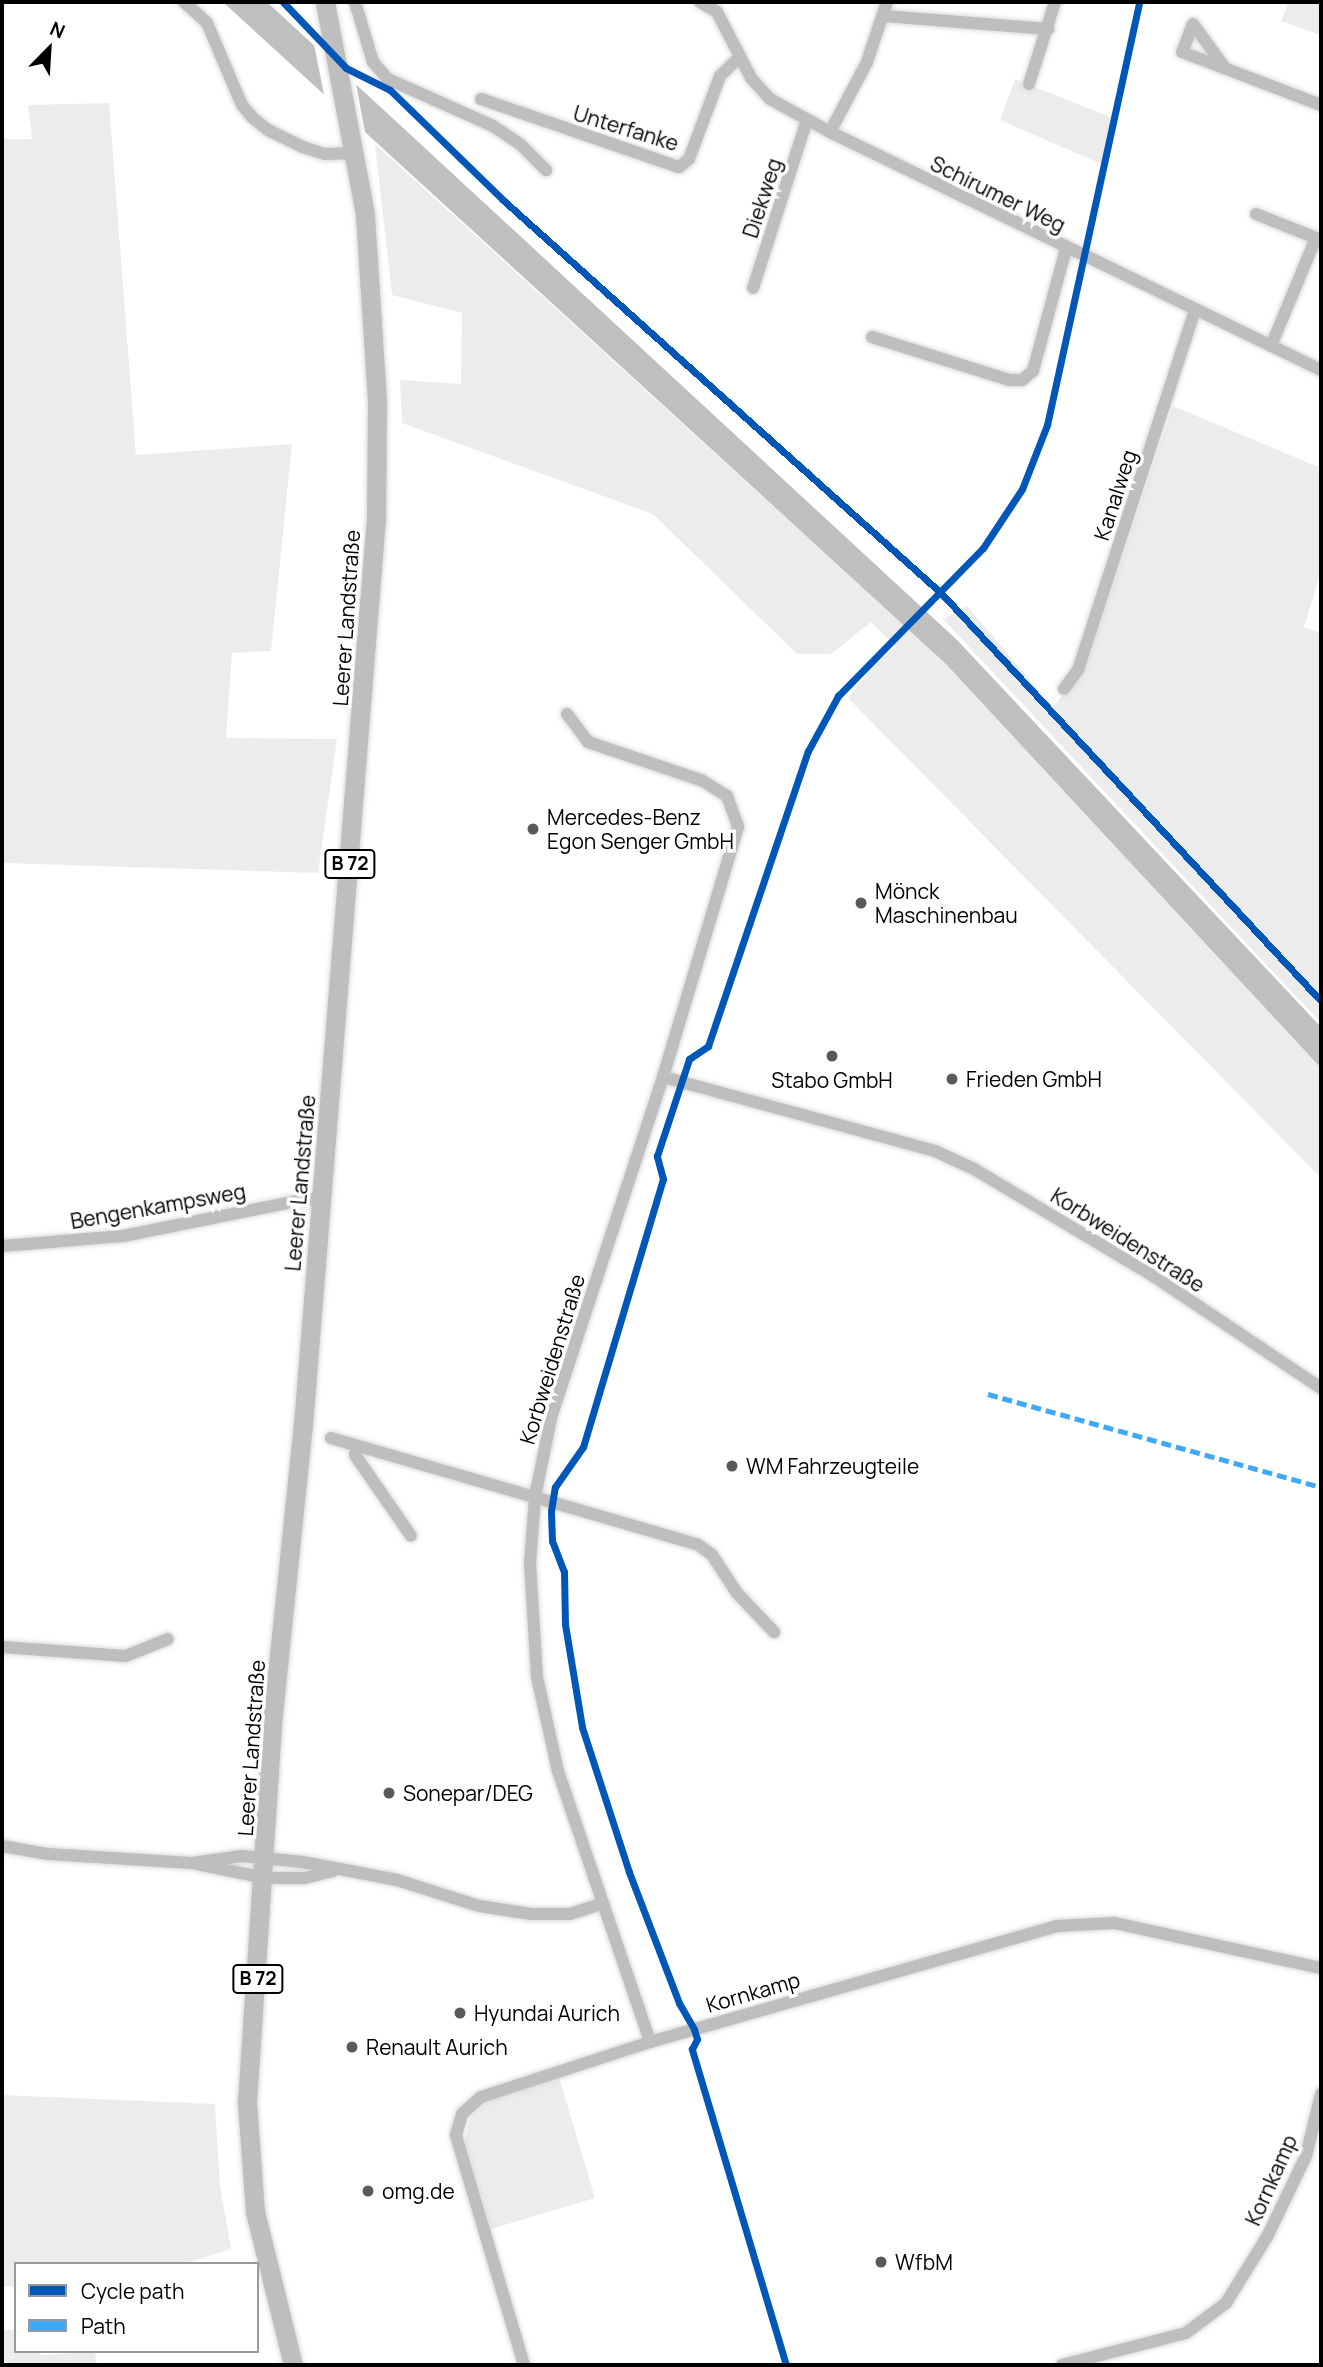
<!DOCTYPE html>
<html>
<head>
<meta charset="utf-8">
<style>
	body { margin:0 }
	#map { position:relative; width:1323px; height:2367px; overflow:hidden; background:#fff; font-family:Manrope,sans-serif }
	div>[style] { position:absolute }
	.green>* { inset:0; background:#ececec }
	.water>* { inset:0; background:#bfbfbf }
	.pier>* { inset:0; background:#fff }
	.roads { filter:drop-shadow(0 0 2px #dbdbdb) drop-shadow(0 0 2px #dbdbdb) }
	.minor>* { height:12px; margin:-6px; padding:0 6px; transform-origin:6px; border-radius:6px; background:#bebebe }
	.primary>* { height:19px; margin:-9.5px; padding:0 9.5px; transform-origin:9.5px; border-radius:9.5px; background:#bebebe }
	.quiet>* { height:5px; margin-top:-2.5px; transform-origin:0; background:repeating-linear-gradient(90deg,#3fa9f5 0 10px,transparent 0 15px) }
	.cycleway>* { height:7px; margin:-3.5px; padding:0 3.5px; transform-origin:3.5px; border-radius:3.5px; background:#0057b8 }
	.dots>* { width:19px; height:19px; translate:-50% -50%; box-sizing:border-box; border:4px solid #fff; border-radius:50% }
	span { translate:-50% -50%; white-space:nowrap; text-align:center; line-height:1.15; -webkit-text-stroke:7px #fff; paint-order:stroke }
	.shield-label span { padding:2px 5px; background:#fff; border:2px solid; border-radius:5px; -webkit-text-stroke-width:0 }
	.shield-label { font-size:19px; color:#000; font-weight:700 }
	.street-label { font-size:21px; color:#000 }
	.poi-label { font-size:21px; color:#000 }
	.left { translate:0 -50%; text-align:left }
	.frame { position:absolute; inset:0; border:4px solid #000; pointer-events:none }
	.legend { position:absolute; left:14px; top:2262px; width:245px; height:91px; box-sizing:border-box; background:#fff; border:2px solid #999; margin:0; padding:9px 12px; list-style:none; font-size:21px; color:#000 }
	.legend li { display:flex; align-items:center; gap:14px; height:35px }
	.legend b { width:35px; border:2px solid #999 }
	.north { position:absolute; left:14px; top:14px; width:70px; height:70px; -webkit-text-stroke:5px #fff; paint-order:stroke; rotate:24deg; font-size:19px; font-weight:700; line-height:28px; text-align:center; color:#000 }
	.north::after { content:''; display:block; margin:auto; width:24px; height:32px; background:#000; clip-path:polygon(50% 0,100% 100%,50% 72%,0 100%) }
</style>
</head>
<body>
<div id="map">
	<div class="green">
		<i style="clip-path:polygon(1289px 2px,1321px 2px,1321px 35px,1281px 21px)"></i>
		<i style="clip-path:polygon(1015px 79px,1113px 118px,1104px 165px,1000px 120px)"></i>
		<i style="clip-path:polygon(109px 103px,136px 455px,292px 444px,271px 651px,232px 653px,226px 738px,337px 739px,318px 873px,2px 863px,2px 139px,32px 139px,28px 105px)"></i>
		<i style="clip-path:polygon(375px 144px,948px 665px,1321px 1067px,1321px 1178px,848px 698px,874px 665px,896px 647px,871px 622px,831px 654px,797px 654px,653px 514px,402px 423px,400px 380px,461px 384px,462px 313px,392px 295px)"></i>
		<i style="clip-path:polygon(1173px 406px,1321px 468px,1321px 572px,1304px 627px,1321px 633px,1321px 1023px,943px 619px,967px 606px,1053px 707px,1085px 669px)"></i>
		<i style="clip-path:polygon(559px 2077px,595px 2198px,491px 2229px,465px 2142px,470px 2118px,488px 2100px)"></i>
		<i style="clip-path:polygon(2px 2095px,215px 2104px,220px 2185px,231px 2249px,184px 2264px,16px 2264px,16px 2287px,2px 2286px)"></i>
		<i style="clip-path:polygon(2px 2330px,16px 2330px,16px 2351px,40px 2351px,40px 2355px,95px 2352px,97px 2365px,2px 2365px)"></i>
	</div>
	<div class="water">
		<i style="clip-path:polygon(223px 2px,267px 2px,957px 640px,1321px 1027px,1321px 1068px,946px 664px)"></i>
	</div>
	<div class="pier">
		<i style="clip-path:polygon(313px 39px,355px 78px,366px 138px,325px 100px)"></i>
	</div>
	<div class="roads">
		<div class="minor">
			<i style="left:184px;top:2px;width:31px;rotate:42deg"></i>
			<i style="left:207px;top:23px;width:89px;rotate:66.9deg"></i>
			<i style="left:242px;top:105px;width:17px;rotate:50deg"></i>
			<i style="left:253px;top:118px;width:19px;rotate:39deg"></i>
			<i style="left:268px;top:130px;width:39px;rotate:26deg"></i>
			<i style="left:303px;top:147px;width:23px;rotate:18deg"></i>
			<i style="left:325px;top:154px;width:29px;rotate:-2deg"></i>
			<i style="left:355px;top:2px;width:63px;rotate:73.3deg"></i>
			<i style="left:373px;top:62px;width:23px;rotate:49deg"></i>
			<i style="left:388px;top:79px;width:115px;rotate:24.1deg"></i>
			<i style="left:493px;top:126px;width:32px;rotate:34deg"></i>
			<i style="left:520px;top:144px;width:37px;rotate:45deg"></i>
			<i style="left:700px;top:2px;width:20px;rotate:30deg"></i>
			<i style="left:717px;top:12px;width:74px;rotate:62.7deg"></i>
			<i style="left:751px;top:78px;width:28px;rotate:48deg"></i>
			<i style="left:770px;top:99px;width:68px;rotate:28.8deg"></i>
			<i style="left:830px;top:132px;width:546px;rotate:25.86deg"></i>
			<i style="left:884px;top:16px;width:165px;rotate:4.5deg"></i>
			<i style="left:1225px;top:68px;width:54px;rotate:-126deg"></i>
			<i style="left:1193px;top:24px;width:30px;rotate:111deg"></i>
			<i style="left:1182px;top:52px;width:149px;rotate:20.9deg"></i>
			<i style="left:1029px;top:84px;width:86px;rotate:-72.4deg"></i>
			<i style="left:481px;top:99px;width:209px;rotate:19deg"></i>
			<i style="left:679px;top:167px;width:13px;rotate:-39deg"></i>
			<i style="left:689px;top:159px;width:89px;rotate:-69.5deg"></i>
			<i style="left:720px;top:76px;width:28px;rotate:-44deg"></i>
			<i style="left:830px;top:132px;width:79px;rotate:-62.1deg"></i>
			<i style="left:867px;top:62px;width:63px;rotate:-71.6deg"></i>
			<i style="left:1256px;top:214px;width:65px;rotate:21.8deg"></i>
			<i style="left:753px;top:288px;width:176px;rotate:-72.2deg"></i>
			<i style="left:872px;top:337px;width:144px;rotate:17.4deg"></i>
			<i style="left:1009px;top:380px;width:13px"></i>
			<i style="left:1022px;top:380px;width:14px;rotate:-39deg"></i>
			<i style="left:1033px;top:371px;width:126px;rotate:-74.9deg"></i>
			<i style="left:1271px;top:346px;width:117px;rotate:-67.4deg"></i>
			<i style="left:1316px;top:238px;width:5px;rotate:22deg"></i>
			<i style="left:1064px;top:689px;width:24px;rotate:-54deg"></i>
			<i style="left:1078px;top:670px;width:379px;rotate:-72deg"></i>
			<i style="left:567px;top:714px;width:35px;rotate:53deg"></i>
			<i style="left:588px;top:742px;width:121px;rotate:18.7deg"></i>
			<i style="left:703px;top:781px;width:28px;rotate:32deg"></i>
			<i style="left:727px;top:796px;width:33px;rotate:70deg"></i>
			<i style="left:738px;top:827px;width:261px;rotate:106.7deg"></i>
			<i style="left:663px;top:1077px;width:355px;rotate:108.2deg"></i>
			<i style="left:552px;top:1414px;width:85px;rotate:101.6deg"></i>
			<i style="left:535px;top:1497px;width:66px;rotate:94.3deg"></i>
			<i style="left:530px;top:1563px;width:114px;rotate:86.5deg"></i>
			<i style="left:537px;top:1677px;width:96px;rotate:77.4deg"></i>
			<i style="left:558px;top:1771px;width:286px;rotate:71.2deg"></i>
			<i style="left:663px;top:1077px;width:282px;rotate:15.2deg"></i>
			<i style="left:935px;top:1151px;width:43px;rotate:24.8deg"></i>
			<i style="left:974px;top:1169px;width:207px;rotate:30.8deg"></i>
			<i style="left:1152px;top:1275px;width:203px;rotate:33.8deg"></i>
			<i style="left:2px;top:1246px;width:121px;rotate:-4.7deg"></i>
			<i style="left:123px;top:1236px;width:187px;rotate:-11.4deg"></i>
			<i style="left:306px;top:1199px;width:15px;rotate:4deg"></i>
			<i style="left:331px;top:1438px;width:381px;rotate:16.2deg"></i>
			<i style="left:697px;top:1544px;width:19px;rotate:36deg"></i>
			<i style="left:712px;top:1555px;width:45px;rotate:56.7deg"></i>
			<i style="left:737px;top:1593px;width:54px;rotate:46.5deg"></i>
			<i style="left:358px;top:1446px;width:9px;rotate:108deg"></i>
			<i style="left:355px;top:1455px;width:98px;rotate:55.3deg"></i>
			<i style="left:2px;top:1647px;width:124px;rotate:4.2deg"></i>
			<i style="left:126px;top:1656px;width:45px;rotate:-22deg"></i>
			<i style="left:2px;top:1846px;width:47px;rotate:9.9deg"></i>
			<i style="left:48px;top:1854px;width:144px;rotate:3.6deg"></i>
			<i style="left:192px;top:1863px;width:50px;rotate:-8deg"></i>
			<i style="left:242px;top:1856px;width:61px;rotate:5.6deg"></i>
			<i style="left:303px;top:1862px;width:96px;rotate:10.8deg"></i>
			<i style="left:397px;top:1880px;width:86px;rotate:17.6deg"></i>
			<i style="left:479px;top:1906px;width:53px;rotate:8.7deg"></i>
			<i style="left:531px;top:1914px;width:39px"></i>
			<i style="left:570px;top:1914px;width:32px;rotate:-18deg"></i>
			<i style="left:197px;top:1864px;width:69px;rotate:11.6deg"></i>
			<i style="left:265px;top:1878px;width:40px"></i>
			<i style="left:305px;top:1878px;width:29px;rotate:-14deg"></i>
			<i style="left:524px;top:2365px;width:240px;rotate:-106.5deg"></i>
			<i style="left:456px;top:2135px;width:22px;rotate:-74deg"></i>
			<i style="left:462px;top:2114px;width:25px;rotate:-42deg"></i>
			<i style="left:481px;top:2097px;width:178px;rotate:-18deg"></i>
			<i style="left:650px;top:2042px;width:423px;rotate:-15.9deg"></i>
			<i style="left:1057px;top:1926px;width:57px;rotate:-3deg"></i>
			<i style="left:1114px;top:1923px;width:212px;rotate:12.3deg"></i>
			<i style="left:1062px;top:2365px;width:128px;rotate:-14.5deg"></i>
			<i style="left:1186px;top:2333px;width:50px;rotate:-36.9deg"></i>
			<i style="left:1226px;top:2303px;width:78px;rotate:-58.2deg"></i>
			<i style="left:1267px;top:2237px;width:90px;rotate:-64.3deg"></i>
			<i style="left:1306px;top:2156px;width:64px;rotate:-76.4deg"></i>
		</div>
		<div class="primary">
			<i style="left:293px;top:2365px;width:158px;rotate:-103.9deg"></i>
			<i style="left:255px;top:2212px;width:110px;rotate:-94.2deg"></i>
			<i style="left:247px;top:2102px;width:389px;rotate:-86.2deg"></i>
			<i style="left:273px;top:1714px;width:291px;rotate:-84.1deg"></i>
			<i style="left:303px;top:1425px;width:911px;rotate:-85.4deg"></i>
			<i style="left:376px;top:517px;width:116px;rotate:-89.5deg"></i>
			<i style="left:377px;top:401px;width:187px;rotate:-93.7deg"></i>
			<i style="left:365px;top:214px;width:216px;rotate:-100.7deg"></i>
		</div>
	</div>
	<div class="quiet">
		<i style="left:988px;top:1394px;width:346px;rotate:15.6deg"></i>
	</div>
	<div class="cycleway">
		<i style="left:283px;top:2px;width:91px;rotate:46.3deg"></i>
		<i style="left:346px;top:68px;width:49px;rotate:26.6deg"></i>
		<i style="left:390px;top:90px;width:158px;rotate:44.2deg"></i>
		<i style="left:503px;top:200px;width:588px;rotate:41.9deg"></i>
		<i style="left:941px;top:593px;width:558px;rotate:47.04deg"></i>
		<i style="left:786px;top:2365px;width:330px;rotate:-106.6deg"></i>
		<i style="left:692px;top:2049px;width:11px;rotate:-63deg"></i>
		<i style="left:697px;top:2039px;width:10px;rotate:-107deg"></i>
		<i style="left:694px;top:2029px;width:30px;rotate:-120deg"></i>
		<i style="left:679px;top:2003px;width:140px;rotate:-110.9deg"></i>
		<i style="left:629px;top:1872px;width:152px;rotate:-108deg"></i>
		<i style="left:582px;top:1727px;width:104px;rotate:-99.4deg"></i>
		<i style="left:565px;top:1624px;width:52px;rotate:-91.1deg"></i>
		<i style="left:564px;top:1572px;width:33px;rotate:-111deg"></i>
		<i style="left:552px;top:1541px;width:30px;rotate:-92deg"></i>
		<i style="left:551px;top:1511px;width:24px;rotate:-81deg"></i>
		<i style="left:555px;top:1487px;width:49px;rotate:-55deg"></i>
		<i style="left:583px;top:1447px;width:280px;rotate:-73.4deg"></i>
		<i style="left:663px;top:1179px;width:24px;rotate:-105deg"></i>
		<i style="left:657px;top:1156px;width:102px;rotate:-71.7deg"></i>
		<i style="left:689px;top:1059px;width:23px;rotate:-34deg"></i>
		<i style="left:708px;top:1046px;width:311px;rotate:-71.3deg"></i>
		<i style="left:808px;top:751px;width:63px;rotate:-61.4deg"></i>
		<i style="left:838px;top:696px;width:207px;rotate:-45.6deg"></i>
		<i style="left:983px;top:548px;width:71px;rotate:-56.5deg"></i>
		<i style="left:1022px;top:489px;width:69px;rotate:-68.7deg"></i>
		<i style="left:1047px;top:425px;width:433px;rotate:-77.7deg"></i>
	</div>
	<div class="dots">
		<i style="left:533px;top:829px;background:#595959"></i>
		<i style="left:861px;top:903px;background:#595959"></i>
		<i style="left:832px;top:1056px;background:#595959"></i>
		<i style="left:952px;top:1079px;background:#595959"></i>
		<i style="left:732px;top:1466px;background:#595959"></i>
		<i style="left:389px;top:1793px;background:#595959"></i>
		<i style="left:460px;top:2013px;background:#595959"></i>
		<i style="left:352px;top:2047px;background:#595959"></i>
		<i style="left:368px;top:2191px;background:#595959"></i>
		<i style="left:881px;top:2262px;background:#595959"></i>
	</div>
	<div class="shield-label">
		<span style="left:350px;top:864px">B 72</span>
		<span style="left:258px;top:1979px">B 72</span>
	</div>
	<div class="street-label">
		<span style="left:626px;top:128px;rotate:17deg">Unterfanke</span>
		<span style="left:998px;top:194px;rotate:26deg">Schirumer Weg</span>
		<span style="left:762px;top:198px;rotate:-72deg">Diekweg</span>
		<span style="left:1115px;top:495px;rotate:-72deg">Kanalweg</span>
		<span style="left:346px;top:618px;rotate:-86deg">Leerer Landstraße</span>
		<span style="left:300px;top:1183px;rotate:-85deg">Leerer Landstraße</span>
		<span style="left:158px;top:1206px;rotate:-10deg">Bengenkampsweg</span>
		<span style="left:1128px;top:1240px;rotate:32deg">Korbweidenstraße</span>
		<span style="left:552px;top:1359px;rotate:-73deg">Korbweidenstraße</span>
		<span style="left:251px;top:1748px;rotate:-86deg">Leerer Landstraße</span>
		<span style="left:753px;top:1992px;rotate:-16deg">Kornkamp</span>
		<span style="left:1271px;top:2180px;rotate:-66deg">Kornkamp</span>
	</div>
	<div class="poi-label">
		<span class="left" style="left:547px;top:829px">Mercedes-Benz<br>Egon Senger GmbH</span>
		<span class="left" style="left:875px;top:903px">Mönck<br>Maschinenbau</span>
		<span class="left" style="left:966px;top:1079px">Frieden GmbH</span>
		<span style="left:832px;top:1080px">Stabo GmbH</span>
		<span class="left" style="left:746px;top:1466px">WM Fahrzeugteile</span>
		<span class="left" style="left:403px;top:1793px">Sonepar/DEG</span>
		<span class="left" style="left:474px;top:2013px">Hyundai Aurich</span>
		<span class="left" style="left:366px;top:2047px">Renault Aurich</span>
		<span class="left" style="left:382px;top:2191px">omg.de</span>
		<span class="left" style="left:895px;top:2262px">WfbM</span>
	</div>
	<div class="frame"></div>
	<ul class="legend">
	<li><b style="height:9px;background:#0057b8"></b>Cycle path</li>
	<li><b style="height:9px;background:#3fa9f5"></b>Path</li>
	</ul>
	<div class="north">N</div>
</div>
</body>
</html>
